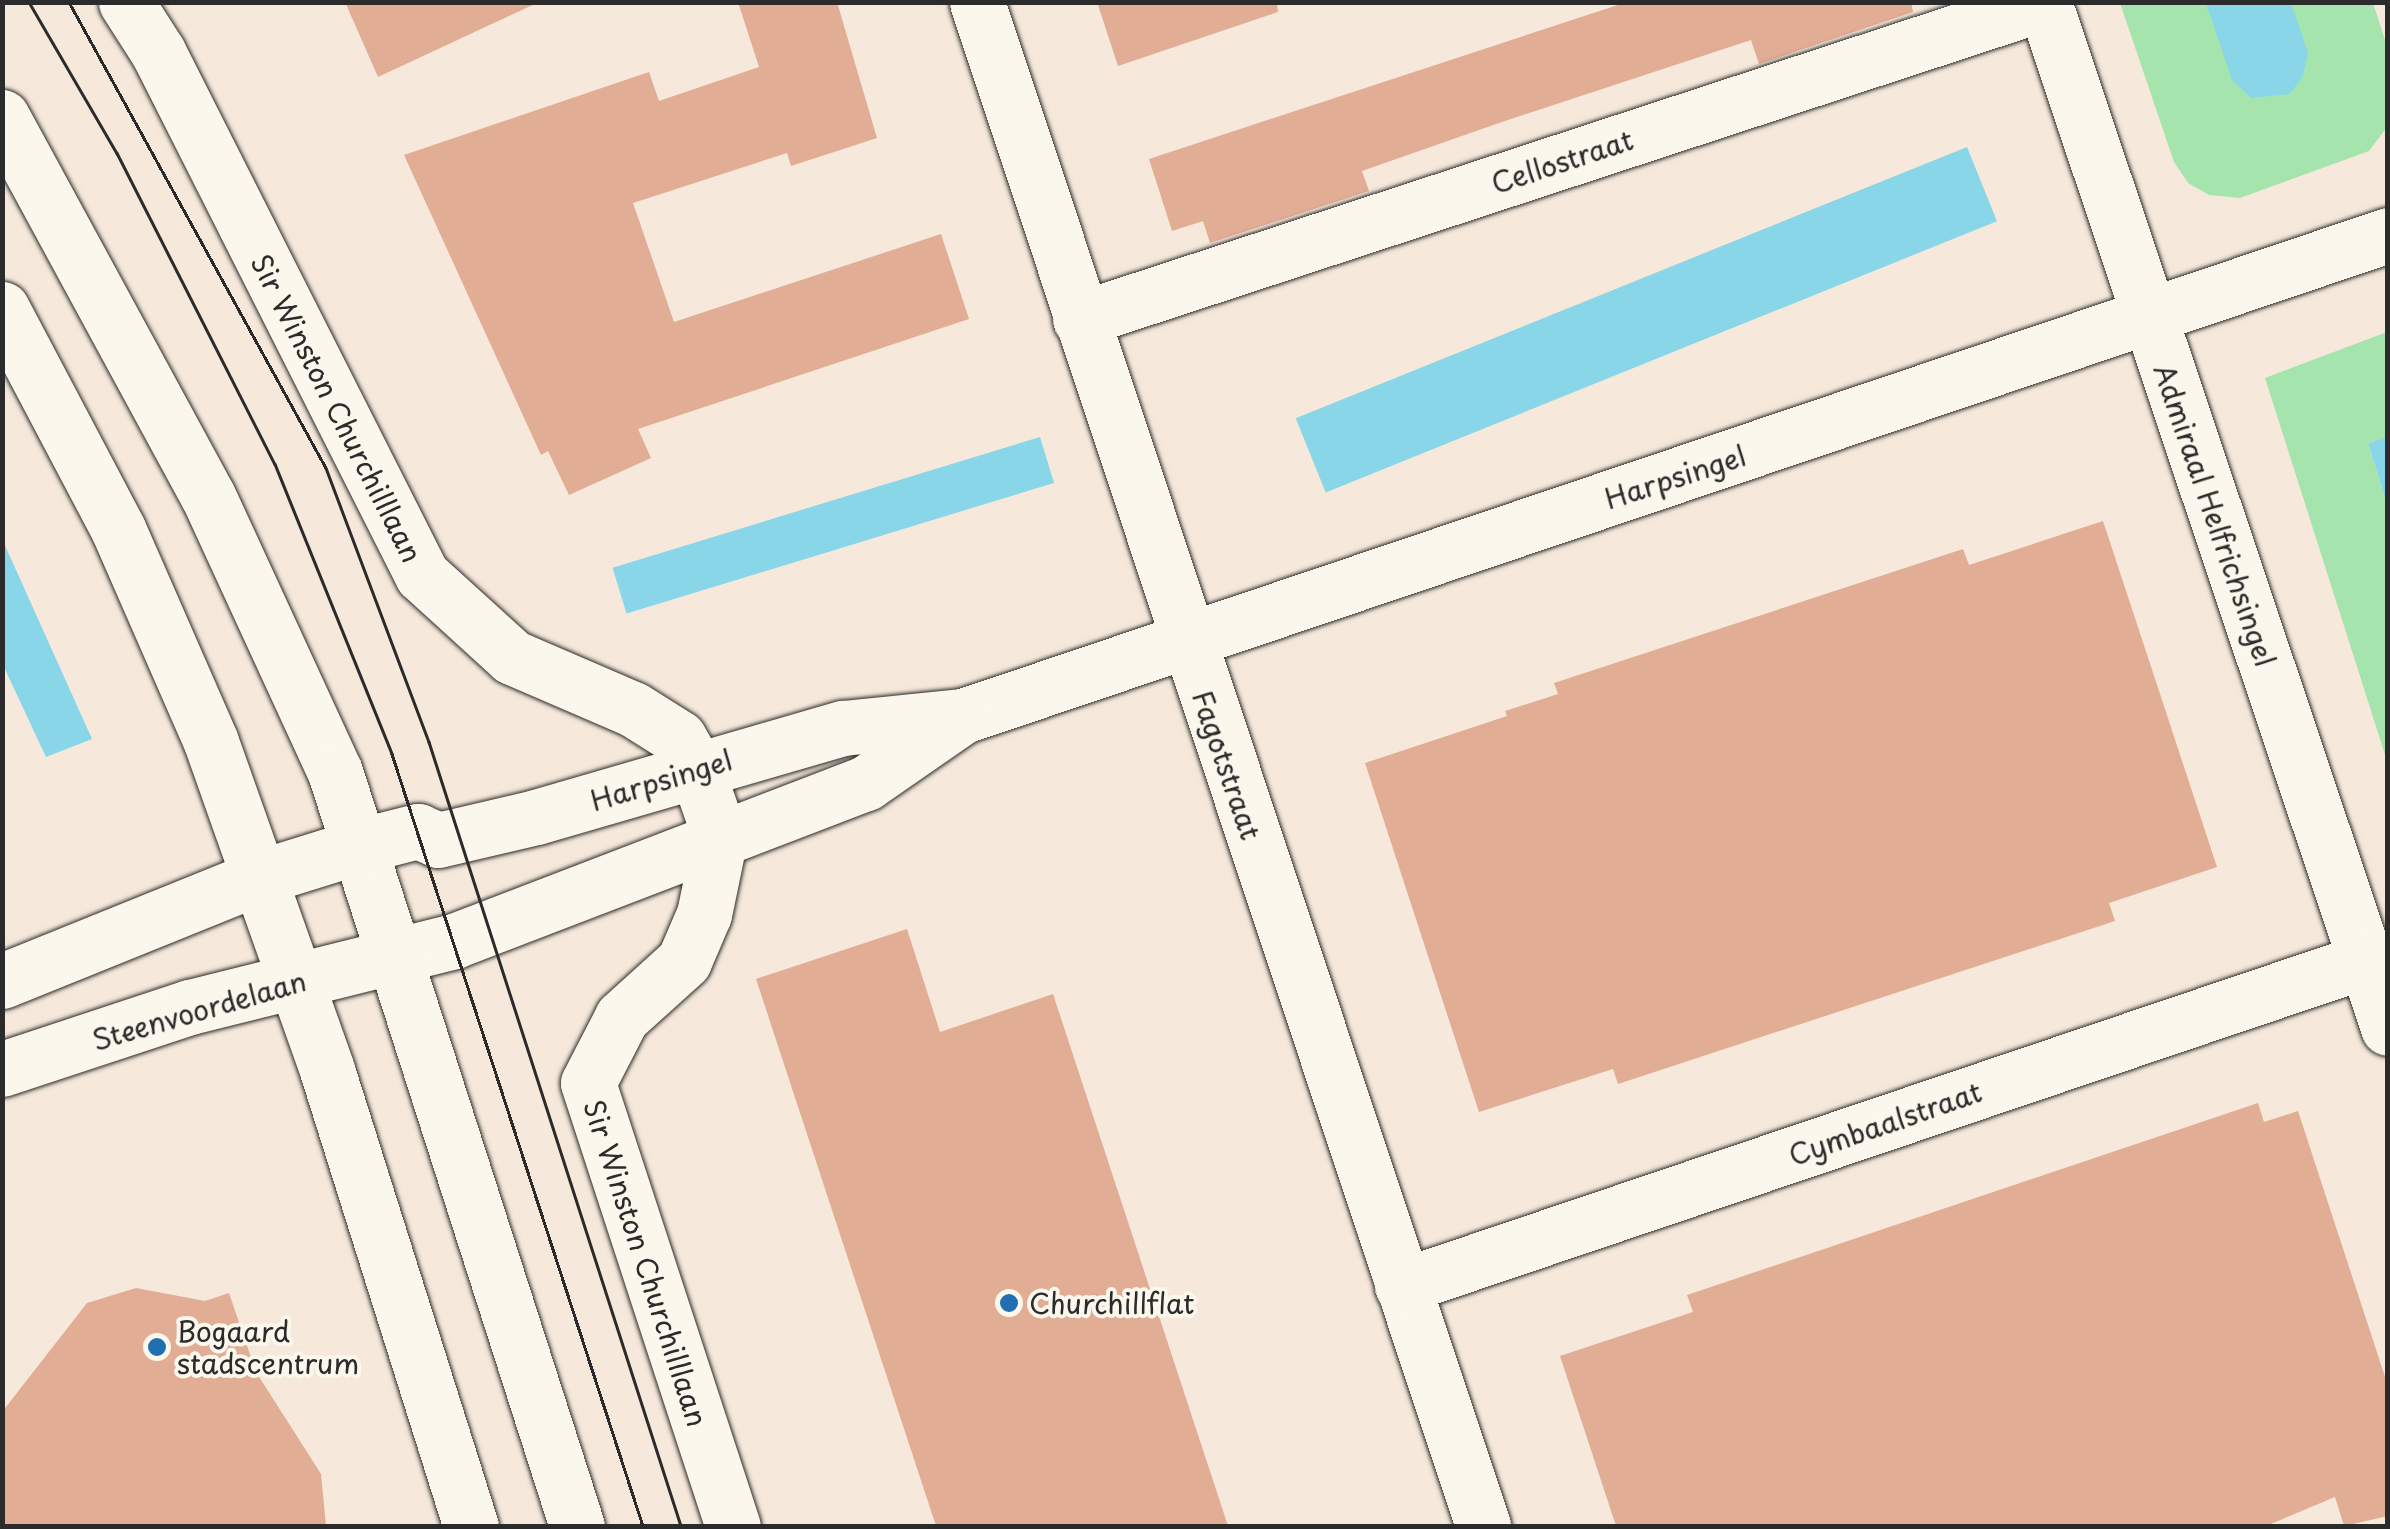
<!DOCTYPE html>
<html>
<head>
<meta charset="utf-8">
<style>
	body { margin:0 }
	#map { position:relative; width:2390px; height:1529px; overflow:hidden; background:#f6e8da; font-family:"Playpen Sans",sans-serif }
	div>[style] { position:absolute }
	.green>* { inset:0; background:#a5e5ad }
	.water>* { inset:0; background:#89d6e9; transform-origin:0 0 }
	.building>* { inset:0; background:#e1ad94 }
	.roads { filter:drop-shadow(0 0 2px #2b2b2b) drop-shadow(0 0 2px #2b2b2b) }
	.minor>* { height:55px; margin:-27.5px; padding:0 27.5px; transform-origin:27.5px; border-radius:27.5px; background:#fbf7ec }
	.tram>* { height:2.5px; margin:-1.25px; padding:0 1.25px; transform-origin:1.25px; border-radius:1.25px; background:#2b2b2b }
	.dots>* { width:28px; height:28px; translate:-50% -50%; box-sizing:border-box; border:5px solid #fbf7ec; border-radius:50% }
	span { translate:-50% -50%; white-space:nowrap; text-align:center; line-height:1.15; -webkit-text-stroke:8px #fbf7ec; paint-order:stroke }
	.street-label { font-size:28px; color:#2b2b2b }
	.poi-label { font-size:28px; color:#2b2b2b }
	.left { translate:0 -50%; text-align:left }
	.frame { position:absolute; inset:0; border:5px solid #2b2b2b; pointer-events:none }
</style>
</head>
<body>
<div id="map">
	<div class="green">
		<i style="clip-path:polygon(2120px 3px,2373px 3px,2387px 46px,2387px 127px,2369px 151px,2240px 198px,2209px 195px,2188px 183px,2174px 162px)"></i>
		<i style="clip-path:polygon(2387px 332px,2387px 437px,2368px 443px,2387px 504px,2387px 761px,2265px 378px)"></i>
	</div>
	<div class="water">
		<i style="clip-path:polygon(2206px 3px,2291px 3px,2308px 53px,2303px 76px,2290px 94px,2251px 98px,2232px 80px)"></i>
		<i style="left:1967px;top:147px;width:80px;height:724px;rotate:68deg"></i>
		<i style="left:1040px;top:437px;width:48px;height:447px;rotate:73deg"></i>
		<i style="clip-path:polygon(2387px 437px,2388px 437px,2387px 504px,2368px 443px)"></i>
		<i style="clip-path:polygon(3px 541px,92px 739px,46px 757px,3px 665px)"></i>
	</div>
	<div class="building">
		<i style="clip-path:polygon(345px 2px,539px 2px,378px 77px)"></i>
		<i style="clip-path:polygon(738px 2px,837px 2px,877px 138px,791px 166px,787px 153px,633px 203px,674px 322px,941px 234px,969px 319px,638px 429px,651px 458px,569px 495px,548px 451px,541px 455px,404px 155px,649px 72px,659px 101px,759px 67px)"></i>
		<i style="clip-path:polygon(1097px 2px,1277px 2px,1278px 12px,1118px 66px)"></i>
		<i style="clip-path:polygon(1627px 2px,1911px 2px,1913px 12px,1759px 64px,1751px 40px,1499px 123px,1362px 171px,1369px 191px,1210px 243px,1203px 221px,1172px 231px,1149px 159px)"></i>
		<i style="clip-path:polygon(2103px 521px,2217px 867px,2109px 903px,2115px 921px,1618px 1084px,1613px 1069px,1479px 1112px,1365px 763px,1507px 716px,1505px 711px,1558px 694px,1554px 683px,1670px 645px,1963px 549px,1969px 565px)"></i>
		<i style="clip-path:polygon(907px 929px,940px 1032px,1053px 994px,1228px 1526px,936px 1526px,756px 979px)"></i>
		<i style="clip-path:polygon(2258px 1103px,2264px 1122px,2298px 1111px,2388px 1386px,2388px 1516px,2344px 1526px,2335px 1497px,2266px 1526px,1616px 1526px,1560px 1356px,1693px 1312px,1687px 1295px)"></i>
		<i style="clip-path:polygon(136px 1288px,205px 1301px,229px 1293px,256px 1372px,321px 1474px,326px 1526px,2px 1526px,2px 1412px,87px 1303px)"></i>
	</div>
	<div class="roads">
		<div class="minor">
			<i style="left:126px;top:2px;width:59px;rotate:57.4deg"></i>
			<i style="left:158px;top:52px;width:586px;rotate:63.22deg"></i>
			<i style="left:422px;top:575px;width:122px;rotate:42.3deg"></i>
			<i style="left:512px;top:657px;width:132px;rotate:23.3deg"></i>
			<i style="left:633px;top:709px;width:54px;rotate:32.2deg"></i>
			<i style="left:679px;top:738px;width:34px;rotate:60deg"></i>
			<i style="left:696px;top:768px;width:73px;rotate:70.8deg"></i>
			<i style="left:720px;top:837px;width:79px;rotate:101.7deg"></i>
			<i style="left:704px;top:914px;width:51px;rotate:113.1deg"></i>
			<i style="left:684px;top:961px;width:84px;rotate:137.9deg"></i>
			<i style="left:622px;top:1017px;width:74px;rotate:117.3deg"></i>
			<i style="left:588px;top:1083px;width:466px;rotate:71.9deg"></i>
			<i style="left:977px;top:2px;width:1606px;rotate:71.63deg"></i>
			<i style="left:2044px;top:2px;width:1082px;rotate:71.46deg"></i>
			<i style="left:2px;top:117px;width:431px;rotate:61.5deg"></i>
			<i style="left:208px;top:496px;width:304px;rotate:65.3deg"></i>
			<i style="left:335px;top:772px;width:792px;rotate:72.21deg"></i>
			<i style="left:2px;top:309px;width:249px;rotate:62.2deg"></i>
			<i style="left:118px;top:529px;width:232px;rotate:66.4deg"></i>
			<i style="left:211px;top:742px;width:348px;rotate:70.5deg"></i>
			<i style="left:327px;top:1070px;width:478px;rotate:72.5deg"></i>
			<i style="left:1080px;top:319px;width:1014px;rotate:-18.15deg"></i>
			<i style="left:2px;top:981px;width:275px;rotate:-22deg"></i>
			<i style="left:257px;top:878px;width:111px;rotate:-17.3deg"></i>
			<i style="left:363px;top:845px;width:57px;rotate:-14.3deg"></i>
			<i style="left:418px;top:831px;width:22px;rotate:24deg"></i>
			<i style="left:438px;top:840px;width:101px;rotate:-13.2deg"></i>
			<i style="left:536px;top:817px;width:320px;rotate:-16.2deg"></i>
			<i style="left:843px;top:728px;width:121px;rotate:-5.7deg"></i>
			<i style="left:963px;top:716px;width:1504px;rotate:-18.65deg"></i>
			<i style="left:2px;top:1069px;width:198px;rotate:-18.3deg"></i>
			<i style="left:190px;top:1007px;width:272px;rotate:-14deg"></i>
			<i style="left:454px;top:941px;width:441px;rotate:-21deg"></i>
			<i style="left:866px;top:783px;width:114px;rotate:-34.7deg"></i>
			<i style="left:1402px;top:1286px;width:1019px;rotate:-18.67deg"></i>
		</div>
	</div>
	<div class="tram">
		<i style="left:29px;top:2px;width:175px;rotate:59.8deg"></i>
		<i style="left:117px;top:153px;width:349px;rotate:63.1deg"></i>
		<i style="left:275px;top:464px;width:313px;rotate:68deg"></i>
		<i style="left:392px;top:754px;width:812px;rotate:71.99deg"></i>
		<i style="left:69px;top:2px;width:532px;rotate:61.12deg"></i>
		<i style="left:326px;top:468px;width:293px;rotate:69.4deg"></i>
		<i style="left:429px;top:742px;width:824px;rotate:72.18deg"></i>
	</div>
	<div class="dots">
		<i style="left:1009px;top:1303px;background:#1f6fb2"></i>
		<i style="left:157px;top:1347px;background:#1f6fb2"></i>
	</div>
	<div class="street-label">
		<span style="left:1562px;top:161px;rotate:-18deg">Cellostraat</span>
		<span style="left:337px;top:408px;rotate:63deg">Sir Winston Churchilllaan</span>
		<span style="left:1675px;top:477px;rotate:-18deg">Harpsingel</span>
		<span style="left:2215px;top:515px;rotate:71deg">Admiraal Helfrichsingel</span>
		<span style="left:1227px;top:765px;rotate:71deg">Fagotstraat</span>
		<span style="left:661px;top:780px;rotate:-17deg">Harpsingel</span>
		<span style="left:199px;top:1010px;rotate:-16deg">Steenvoordelaan</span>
		<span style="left:1885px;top:1123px;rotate:-19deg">Cymbaalstraat</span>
		<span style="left:646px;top:1263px;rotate:72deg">Sir Winston Churchilllaan</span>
	</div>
	<div class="poi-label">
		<span class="left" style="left:1029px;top:1303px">Churchillflat</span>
		<span class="left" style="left:177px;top:1347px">Bogaard<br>stadscentrum</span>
	</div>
	<div class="frame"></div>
</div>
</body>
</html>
